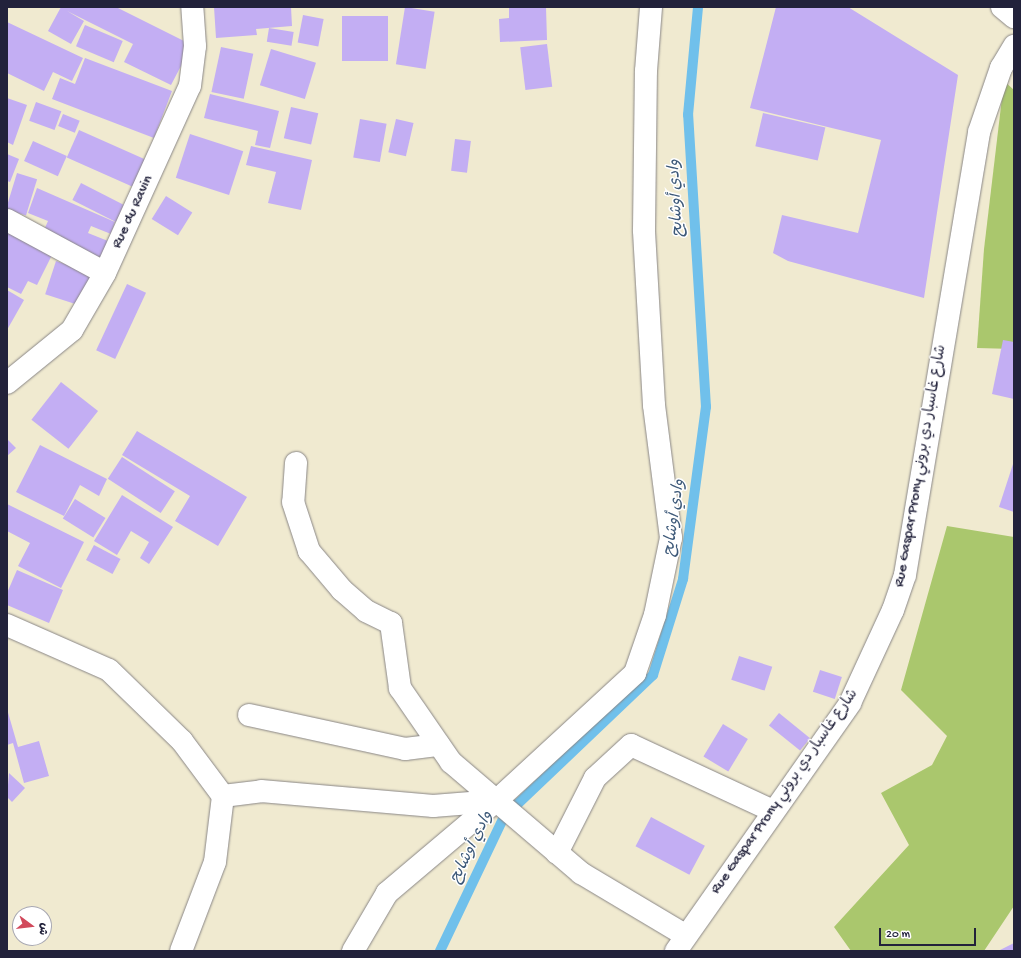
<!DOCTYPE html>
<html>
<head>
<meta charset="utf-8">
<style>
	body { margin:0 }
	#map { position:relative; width:1021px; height:958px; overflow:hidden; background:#f0ead0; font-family:"Gochi Hand","Playpen Sans Arabic",sans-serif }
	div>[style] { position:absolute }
	.green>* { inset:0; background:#aac76d }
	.stream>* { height:10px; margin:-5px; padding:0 5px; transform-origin:5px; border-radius:5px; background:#70c0eb }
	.building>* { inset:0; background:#c3aef3; transform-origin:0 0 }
	.roads { filter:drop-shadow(0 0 1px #898686) drop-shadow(0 0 1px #898686) }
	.street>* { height:22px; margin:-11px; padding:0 11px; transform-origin:11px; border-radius:11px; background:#fff }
	.secondary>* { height:22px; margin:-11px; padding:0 11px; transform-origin:11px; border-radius:11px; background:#fff }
	.highway>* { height:22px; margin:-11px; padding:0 11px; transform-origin:11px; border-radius:11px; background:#fff }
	span { translate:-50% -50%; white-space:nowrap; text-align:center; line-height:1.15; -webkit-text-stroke:3px #fff; paint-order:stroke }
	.street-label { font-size:15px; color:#22223b }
	.water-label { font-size:16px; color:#3d5979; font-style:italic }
	.frame { position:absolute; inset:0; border:8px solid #22223b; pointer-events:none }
	.north { position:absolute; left:12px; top:906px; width:40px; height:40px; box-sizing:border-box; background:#fff; border:1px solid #a7a7b1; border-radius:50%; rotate:105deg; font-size:11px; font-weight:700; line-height:16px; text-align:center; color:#22223b }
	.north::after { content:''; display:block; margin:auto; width:14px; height:18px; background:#d1495b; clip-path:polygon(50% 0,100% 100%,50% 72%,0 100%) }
	.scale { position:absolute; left:879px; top:928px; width:97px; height:18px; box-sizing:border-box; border:2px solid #22223b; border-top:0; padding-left:5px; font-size:12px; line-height:14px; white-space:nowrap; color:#22223b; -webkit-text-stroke:3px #fff; paint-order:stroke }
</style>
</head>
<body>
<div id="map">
	<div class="green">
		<i style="clip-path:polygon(1004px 81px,1014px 90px,1014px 349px,977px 348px,984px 249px)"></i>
		<i style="clip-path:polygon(947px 526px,1014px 537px,1014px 906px,984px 951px,851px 951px,834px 927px,909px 845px,881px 793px,932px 765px,947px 736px,901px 690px)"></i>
	</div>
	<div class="stream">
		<i style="left:440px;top:951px;width:148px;rotate:-64.5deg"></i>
		<i style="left:504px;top:817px;width:206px;rotate:-43.6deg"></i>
		<i style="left:653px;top:675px;width:101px;rotate:-72.6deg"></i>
		<i style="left:683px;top:579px;width:174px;rotate:-82.4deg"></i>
		<i style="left:706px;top:407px;width:293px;rotate:-93.5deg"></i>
		<i style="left:688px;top:115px;width:108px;rotate:-84.7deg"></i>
	</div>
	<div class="building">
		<i style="clip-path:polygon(61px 7px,116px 7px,192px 45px,171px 85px,124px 62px,133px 44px,67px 11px,84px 21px,71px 44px,48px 31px)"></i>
		<i style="clip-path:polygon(214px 7px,291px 7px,292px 26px,256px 29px,257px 35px,216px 38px)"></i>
		<i style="left:405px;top:7px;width:30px;height:58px;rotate:9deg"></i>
		<i style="clip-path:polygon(509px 7px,546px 7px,547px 40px,500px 42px,499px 19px,509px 18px)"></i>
		<i style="clip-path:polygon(776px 7px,848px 7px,958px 75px,924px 298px,788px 261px,773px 253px,782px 215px,858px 233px,881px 140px,750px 108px)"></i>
		<i style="left:303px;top:15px;width:21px;height:28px;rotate:11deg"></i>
		<i style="left:342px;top:16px;width:46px;height:45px"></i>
		<i style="clip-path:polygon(7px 22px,83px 58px,72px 81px,53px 72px,44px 91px,7px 73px)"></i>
		<i style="left:85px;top:25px;width:41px;height:23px;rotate:23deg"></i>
		<i style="left:269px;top:28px;width:25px;height:14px;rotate:9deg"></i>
		<i style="left:547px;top:44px;width:43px;height:27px;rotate:83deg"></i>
		<i style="left:221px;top:47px;width:33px;height:46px;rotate:12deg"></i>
		<i style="left:271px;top:49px;width:47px;height:38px;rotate:17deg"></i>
		<i style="clip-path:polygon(85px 58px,172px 91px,154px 138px,52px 99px,60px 78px,75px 84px)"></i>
		<i style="clip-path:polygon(210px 94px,279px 111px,270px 148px,255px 145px,258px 131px,204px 118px)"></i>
		<i style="clip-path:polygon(7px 98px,27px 105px,13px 145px,7px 142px)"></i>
		<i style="left:36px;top:102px;width:27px;height:20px;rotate:20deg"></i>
		<i style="left:291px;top:107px;width:28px;height:32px;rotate:13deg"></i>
		<i style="left:763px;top:113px;width:64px;height:34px;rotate:13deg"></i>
		<i style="left:63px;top:114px;width:18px;height:13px;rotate:22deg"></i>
		<i style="left:360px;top:119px;width:27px;height:39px;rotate:10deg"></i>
		<i style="left:396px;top:119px;width:18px;height:34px;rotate:13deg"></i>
		<i style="left:79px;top:130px;width:77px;height:30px;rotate:24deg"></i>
		<i style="left:190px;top:134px;width:56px;height:46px;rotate:18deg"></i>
		<i style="left:455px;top:139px;width:16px;height:32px;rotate:7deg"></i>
		<i style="left:33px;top:141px;width:37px;height:22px;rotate:24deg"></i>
		<i style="clip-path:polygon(251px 146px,312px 160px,301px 210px,268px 203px,276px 172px,246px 165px)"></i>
		<i style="clip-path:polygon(7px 154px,19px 159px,10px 182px,7px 181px)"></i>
		<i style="left:17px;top:173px;width:21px;height:38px;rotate:17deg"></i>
		<i style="left:81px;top:183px;width:56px;height:19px;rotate:27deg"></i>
		<i style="clip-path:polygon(37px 188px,115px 222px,111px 234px,91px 226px,88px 233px,108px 241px,100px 261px,41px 237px,48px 221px,28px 213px)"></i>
		<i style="left:166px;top:196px;width:31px;height:27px;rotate:32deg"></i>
		<i style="clip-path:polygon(7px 222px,52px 255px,37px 285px,28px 281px,21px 294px,7px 287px)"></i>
		<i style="left:56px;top:261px;width:39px;height:35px;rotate:18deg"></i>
		<i style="left:127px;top:284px;width:21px;height:73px;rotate:25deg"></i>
		<i style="clip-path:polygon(7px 290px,24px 300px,7px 330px)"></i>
		<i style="clip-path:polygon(1003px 340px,1014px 342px,1014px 399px,992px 394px)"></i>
		<i style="left:61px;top:382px;width:47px;height:48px;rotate:38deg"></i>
		<i style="clip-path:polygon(137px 431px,247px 497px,218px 546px,175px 521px,190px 496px,122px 455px)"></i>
		<i style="clip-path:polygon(7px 439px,16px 448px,7px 456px)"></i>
		<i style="clip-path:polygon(40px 445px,107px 479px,99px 496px,80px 485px,64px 516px,16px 492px)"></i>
		<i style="left:122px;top:457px;width:63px;height:26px;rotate:33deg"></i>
		<i style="clip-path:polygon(1014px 461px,1014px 512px,999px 507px)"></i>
		<i style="clip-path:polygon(122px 495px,173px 527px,149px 564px,140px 558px,149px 542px,131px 531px,117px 555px,94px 541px)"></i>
		<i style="left:75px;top:499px;width:36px;height:23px;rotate:32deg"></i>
		<i style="clip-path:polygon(7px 504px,84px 542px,61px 588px,18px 566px,30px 543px,7px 531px)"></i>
		<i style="left:94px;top:545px;width:30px;height:17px;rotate:28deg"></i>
		<i style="clip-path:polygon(17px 570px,63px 590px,49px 623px,7px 605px,7px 593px)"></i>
		<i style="left:739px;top:656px;width:35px;height:25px;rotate:18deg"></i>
		<i style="left:820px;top:670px;width:23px;height:23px;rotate:18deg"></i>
		<i style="clip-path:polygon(7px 709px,18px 747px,39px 741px,49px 776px,24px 783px,13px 743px,7px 745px)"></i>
		<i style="left:779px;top:713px;width:40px;height:16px;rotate:39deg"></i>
		<i style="left:723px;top:724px;width:29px;height:38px;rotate:31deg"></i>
		<i style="clip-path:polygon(9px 773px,25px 788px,12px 802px,7px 797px)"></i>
		<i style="left:651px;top:817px;width:61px;height:33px;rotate:28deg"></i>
		<i style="clip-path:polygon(1014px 943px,1014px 951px,1000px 951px,1000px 950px)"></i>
	</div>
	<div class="roads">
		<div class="street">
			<i style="left:7px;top:220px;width:111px;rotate:28.4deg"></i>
			<i style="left:7px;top:383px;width:84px;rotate:-39.2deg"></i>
			<i style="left:72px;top:330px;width:66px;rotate:-59.9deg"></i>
			<i style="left:105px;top:273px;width:205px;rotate:-65.6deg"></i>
			<i style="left:190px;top:86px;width:40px;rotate:-82.9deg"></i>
			<i style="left:195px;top:46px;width:39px;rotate:-94deg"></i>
			<i style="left:296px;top:463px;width:39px;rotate:94deg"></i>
			<i style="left:293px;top:502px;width:52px;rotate:71.9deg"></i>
			<i style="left:309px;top:551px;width:51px;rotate:49.8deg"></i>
			<i style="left:342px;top:590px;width:32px;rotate:41deg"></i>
			<i style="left:366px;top:611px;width:28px;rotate:26deg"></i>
			<i style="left:391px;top:623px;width:66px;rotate:82.1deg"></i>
			<i style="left:400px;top:688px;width:90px;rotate:55.4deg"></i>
			<i style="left:451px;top:762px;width:171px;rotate:40.5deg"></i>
			<i style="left:581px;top:873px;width:121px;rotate:30.8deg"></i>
			<i style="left:7px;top:625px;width:111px;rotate:23.8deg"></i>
			<i style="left:109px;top:670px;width:102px;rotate:44.2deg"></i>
			<i style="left:182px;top:741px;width:69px;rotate:53.3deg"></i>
			<i style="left:223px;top:796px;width:38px;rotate:-7deg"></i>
			<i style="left:261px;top:791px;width:173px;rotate:5deg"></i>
			<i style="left:433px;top:806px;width:63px;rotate:-4.5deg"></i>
			<i style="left:249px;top:715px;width:160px;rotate:12.3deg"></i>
			<i style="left:405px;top:749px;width:34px;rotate:-7deg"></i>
			<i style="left:557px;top:853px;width:84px;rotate:-63.1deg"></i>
			<i style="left:595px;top:778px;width:49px;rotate:-42.5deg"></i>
			<i style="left:631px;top:745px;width:157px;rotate:24.9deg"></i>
			<i style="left:181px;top:951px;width:95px;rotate:-69.1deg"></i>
			<i style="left:215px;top:862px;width:66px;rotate:-83.1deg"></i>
			<i style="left:353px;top:951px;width:67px;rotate:-59.6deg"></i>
			<i style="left:387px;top:893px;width:143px;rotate:-40.2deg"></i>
			<i style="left:496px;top:801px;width:189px;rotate:-42.6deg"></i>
			<i style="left:635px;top:673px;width:61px;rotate:-71deg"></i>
			<i style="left:655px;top:615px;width:79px;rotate:-78.3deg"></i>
			<i style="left:671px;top:538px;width:134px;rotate:-97.3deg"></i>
			<i style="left:654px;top:405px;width:175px;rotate:-93.3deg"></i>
			<i style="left:644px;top:230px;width:159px;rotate:-89.3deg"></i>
			<i style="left:646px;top:71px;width:64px;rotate:-85.5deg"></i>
		</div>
		<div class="secondary">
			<i style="left:676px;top:951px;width:303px;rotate:-54.9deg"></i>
			<i style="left:850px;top:703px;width:102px;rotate:-65.2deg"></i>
			<i style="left:893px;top:610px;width:37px;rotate:-71deg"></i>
			<i style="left:905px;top:575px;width:449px;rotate:-80.5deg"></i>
			<i style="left:979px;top:132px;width:68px;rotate:-71deg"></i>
			<i style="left:1001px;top:68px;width:26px;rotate:-59deg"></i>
		</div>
		<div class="highway">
			<i style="left:1002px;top:7px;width:16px;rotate:40deg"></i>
		</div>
	</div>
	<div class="street-label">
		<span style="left:133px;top:212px;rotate:-65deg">Rue du Ravin</span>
		<span style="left:921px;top:466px;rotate:-80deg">Rue Gaspar Prony شارع غاسبار دي بروني</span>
		<span style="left:785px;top:792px;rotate:-55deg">Rue Gaspar Prony شارع غاسبار دي بروني</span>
	</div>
	<div class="water-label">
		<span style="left:678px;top:198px;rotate:-93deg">وادي أوشايح</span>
		<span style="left:676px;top:518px;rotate:-82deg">وادي أوشايح</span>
		<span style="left:473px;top:848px;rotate:-64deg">وادي أوشايح</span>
	</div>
	<div class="frame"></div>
	<div class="north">ش</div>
	<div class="scale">20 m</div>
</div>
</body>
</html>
